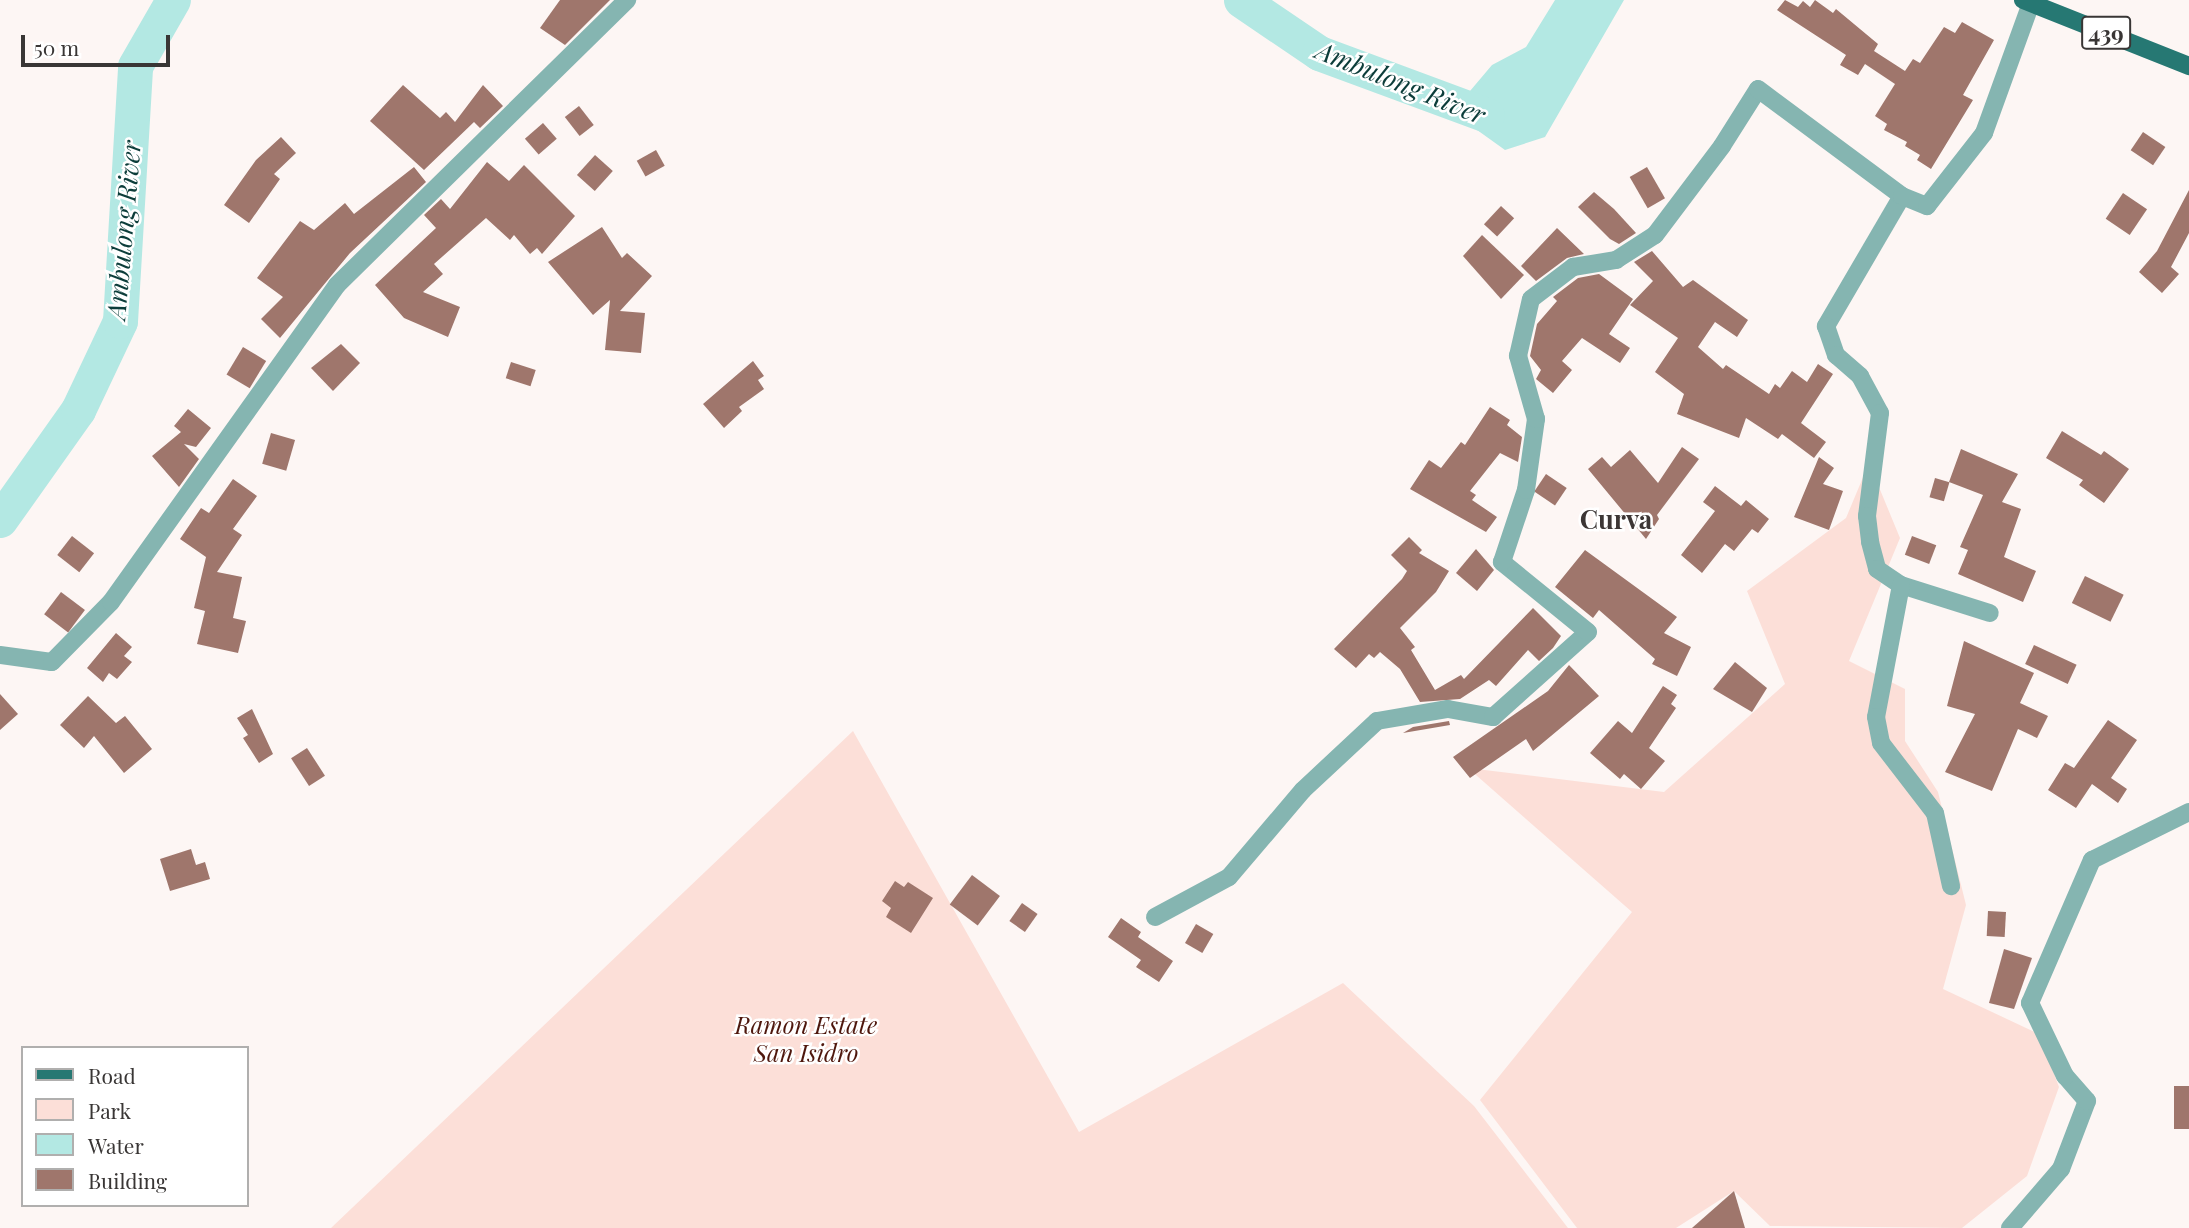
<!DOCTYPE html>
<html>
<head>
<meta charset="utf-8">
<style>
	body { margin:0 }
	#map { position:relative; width:2189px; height:1228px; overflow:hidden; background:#fdf6f4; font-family:"Playfair Display",serif }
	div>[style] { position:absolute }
	.green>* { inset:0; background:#fcdfd8 }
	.water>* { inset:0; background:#b3e8e3 }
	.river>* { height:35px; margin:-17.5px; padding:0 17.5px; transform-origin:17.5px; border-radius:17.5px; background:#b3e8e3 }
	.building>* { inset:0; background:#9f766c; transform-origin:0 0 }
	.minor>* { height:18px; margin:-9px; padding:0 9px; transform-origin:9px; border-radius:9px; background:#85b5b1 }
	.major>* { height:18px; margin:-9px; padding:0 9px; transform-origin:9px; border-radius:9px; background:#267873 }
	span { translate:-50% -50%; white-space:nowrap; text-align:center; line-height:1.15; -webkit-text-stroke:5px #fff; paint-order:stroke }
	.shield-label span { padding:2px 5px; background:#fff; border:2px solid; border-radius:5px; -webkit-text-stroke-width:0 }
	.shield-label { font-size:23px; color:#393635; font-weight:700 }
	.park-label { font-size:24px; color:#4e170d; font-style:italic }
	.water-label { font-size:26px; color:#0c3d3a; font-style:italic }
	.neighbourhood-label { font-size:26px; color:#3c3635; font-weight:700 }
	.legend { position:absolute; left:21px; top:1046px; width:228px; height:161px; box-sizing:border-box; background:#fff; border:2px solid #b0afae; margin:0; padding:9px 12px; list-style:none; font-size:21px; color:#393635 }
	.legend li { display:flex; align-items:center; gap:14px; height:35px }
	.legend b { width:35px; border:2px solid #b0afae }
	.scale { position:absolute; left:21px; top:35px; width:149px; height:32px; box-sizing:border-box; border:4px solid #393635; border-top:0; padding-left:9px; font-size:21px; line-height:24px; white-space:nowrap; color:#393635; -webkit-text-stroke:5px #fff; paint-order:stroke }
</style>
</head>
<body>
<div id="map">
	<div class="green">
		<i style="clip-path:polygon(1869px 463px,1900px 538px,1849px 661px,1905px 689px,1905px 741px,1938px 792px,1966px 905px,1943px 989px,2039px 1034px,2059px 1087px,2027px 1176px,1962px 1228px,1770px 1226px,1734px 1191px,1676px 1228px,1577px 1228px,1480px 1100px,1632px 912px,1468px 768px,1664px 792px,1785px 684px,1747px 591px,1846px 518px)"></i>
		<i style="clip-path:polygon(853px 731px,1079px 1132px,1343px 983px,1474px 1106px,1568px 1228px,331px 1228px)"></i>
	</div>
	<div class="water">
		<i style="clip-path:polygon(1555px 0,1624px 0,1545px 137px,1505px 150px,1445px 107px,1443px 97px,1470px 91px,1492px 65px,1526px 47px)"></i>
	</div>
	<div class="river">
		<i style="left:1241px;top:0;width:94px;rotate:34.2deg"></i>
		<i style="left:1319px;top:53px;width:179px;rotate:20.3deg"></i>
		<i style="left:0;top:520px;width:135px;rotate:-54.7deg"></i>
		<i style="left:78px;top:410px;width:98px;rotate:-64.7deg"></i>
		<i style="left:120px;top:321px;width:255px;rotate:-86.6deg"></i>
		<i style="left:135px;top:66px;width:76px;rotate:-60.1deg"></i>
	</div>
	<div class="building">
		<i style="clip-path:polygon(560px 0,610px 0,565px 45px,540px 28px)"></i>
		<i style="clip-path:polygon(1785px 0,1798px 7px,1803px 1px,1810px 7px,1815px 0,1833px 13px,1836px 9px,1878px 44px,1874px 51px,1905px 71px,1913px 59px,1920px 63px,1944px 27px,1955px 33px,1962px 22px,1994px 40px,1963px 95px,1973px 100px,1931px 169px,1917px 160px,1920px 155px,1905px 146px,1907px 142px,1884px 130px,1887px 124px,1875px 116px,1895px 84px,1865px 64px,1858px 75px,1840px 65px,1846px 55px,1777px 10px)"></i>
		<i style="clip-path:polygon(403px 85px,440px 118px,446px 112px,455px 122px,483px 85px,503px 106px,480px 128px,474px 122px,424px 170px,370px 121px)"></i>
		<i style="left:579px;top:106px;width:24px;height:18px;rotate:52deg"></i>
		<i style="left:543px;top:123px;width:21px;height:24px;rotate:49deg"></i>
		<i style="left:2143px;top:132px;width:27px;height:22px;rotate:34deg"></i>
		<i style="clip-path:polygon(281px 137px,296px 153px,274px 174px,280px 179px,249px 223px,224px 205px,256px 160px)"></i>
		<i style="left:656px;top:150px;width:18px;height:22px;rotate:61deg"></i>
		<i style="left:595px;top:155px;width:24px;height:27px;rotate:42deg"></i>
		<i style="clip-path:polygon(487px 162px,509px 181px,524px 165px,575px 216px,542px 254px,537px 248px,530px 254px,514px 235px,510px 240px,486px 218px,434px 264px,443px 274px,423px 292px,460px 307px,448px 337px,404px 318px,375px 285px,436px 228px,424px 215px,441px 199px,450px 209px)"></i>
		<i style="clip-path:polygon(414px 167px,426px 182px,350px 253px,280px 338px,261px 319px,283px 297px,257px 278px,300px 221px,314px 230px,345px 203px,354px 214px)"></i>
		<i style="left:1647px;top:167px;width:36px;height:20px;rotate:60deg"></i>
		<i style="clip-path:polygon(2189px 190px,2189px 233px,2171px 267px,2179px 274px,2162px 293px,2139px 272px,2157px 251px)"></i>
		<i style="clip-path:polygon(1594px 192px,1614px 209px,1636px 233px,1619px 244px,1610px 239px,1578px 207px)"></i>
		<i style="left:2123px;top:193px;width:29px;height:31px;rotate:34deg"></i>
		<i style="left:1501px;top:206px;width:18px;height:25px;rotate:43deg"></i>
		<i style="clip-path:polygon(602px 227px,622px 258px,627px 253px,652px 276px,620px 311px,645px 313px,641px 353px,605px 350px,610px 300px,593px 315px,548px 262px)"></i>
		<i style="clip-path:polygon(1557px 228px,1584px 254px,1567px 258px,1536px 281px,1521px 266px)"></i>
		<i style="clip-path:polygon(1482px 235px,1524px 275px,1501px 299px,1463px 256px)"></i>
		<i style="clip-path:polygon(1652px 251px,1683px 287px,1693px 280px,1748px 320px,1737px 337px,1715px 322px,1698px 347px,1723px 369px,1726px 365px,1769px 394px,1775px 384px,1780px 388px,1792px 371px,1807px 382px,1818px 364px,1833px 374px,1801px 423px,1826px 442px,1814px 458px,1782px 434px,1778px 439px,1746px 418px,1739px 438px,1677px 414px,1684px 394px,1655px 372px,1678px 338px,1630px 305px,1653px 281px,1634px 262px)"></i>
		<i style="clip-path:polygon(1599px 274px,1633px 299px,1609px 334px,1630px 348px,1620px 363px,1582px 338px,1562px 361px,1572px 370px,1553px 393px,1536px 379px,1541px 370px,1530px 356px,1537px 324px,1557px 301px,1553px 297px,1578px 278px)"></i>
		<i style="clip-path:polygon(341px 344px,360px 363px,333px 391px,311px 368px)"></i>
		<i style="left:243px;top:347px;width:27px;height:32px;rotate:31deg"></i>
		<i style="clip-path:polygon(753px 361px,764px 376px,758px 380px,764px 389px,739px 407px,742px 411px,724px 428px,703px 404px)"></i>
		<i style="left:511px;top:362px;width:26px;height:17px;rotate:18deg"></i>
		<i style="clip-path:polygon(1490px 407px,1510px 420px,1507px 425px,1522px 437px,1518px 462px,1500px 453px,1470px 491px,1476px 495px,1472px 500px,1497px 517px,1486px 532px,1410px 489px,1429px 460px,1441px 468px,1461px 442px,1465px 445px)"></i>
		<i style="clip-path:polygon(188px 409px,211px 428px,196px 447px,184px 444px,199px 459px,179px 487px,152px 456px,181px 432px,174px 426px)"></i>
		<i style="clip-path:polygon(2062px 431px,2101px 455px,2104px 451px,2129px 469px,2104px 503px,2079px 485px,2083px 480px,2046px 458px)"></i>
		<i style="left:271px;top:433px;width:25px;height:32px;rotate:16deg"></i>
		<i style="clip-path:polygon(1682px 447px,1699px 459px,1657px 515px,1659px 519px,1646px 539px,1588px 469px,1602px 457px,1611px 467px,1630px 450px,1658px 483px)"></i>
		<i style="clip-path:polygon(1961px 449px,2018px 474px,2002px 502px,2021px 509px,2004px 557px,2036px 571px,2023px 602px,1958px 574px,1968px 550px,1960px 547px,1983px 495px,1949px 482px)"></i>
		<i style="clip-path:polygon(1819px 457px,1834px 468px,1823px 484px,1843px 491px,1829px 530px,1794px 517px)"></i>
		<i style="left:1546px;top:474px;width:25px;height:21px;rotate:34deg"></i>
		<i style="left:1935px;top:478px;width:15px;height:20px;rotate:16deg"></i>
		<i style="clip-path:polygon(233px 479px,257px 496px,233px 529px,242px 535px,217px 572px,242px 577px,233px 618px,246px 621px,238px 653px,197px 644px,205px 611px,194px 608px,206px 557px,180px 539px,201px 508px,209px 513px)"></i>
		<i style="clip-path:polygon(1715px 486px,1741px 506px,1746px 500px,1769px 519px,1758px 533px,1752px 529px,1734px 551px,1725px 544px,1702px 573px,1681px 555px,1715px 511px,1703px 502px)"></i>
		<i style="left:72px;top:536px;width:28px;height:24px;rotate:38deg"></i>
		<i style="left:1912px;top:536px;width:26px;height:20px;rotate:21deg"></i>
		<i style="clip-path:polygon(1409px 537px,1422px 550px,1419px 553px,1449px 571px,1436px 592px,1400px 628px,1415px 647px,1411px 650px,1435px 690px,1461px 675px,1464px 679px,1533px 608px,1561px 636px,1553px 648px,1539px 661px,1528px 650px,1496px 686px,1489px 680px,1460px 699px,1420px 702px,1400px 669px,1380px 652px,1374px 658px,1369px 654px,1356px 668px,1334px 649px,1402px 579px,1407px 571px,1391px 555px)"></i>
		<i style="clip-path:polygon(1476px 549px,1494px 570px,1477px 591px,1456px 573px)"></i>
		<i style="clip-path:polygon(1585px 550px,1677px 617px,1664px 633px,1691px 647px,1677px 676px,1652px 664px,1655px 659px,1599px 610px,1593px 618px,1555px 587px)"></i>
		<i style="left:2085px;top:576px;width:43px;height:30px;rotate:26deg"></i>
		<i style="left:61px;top:592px;width:30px;height:28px;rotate:37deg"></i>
		<i style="clip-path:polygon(116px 633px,132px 647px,124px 656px,132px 662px,117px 679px,109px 673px,103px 682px,87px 668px)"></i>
		<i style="clip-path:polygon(1964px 641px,2034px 673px,2020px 703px,2048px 716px,2037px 738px,2018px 729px,1992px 791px,1945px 772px,1975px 714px,1947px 706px)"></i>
		<i style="left:2034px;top:645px;width:47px;height:21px;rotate:25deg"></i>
		<i style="clip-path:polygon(1735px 662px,1767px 688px,1752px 712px,1713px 689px)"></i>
		<i style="clip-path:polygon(1569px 665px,1599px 696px,1533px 751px,1526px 739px,1470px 778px,1453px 757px,1548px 691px)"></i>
		<i style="clip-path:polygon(1663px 686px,1677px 695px,1671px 704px,1676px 708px,1649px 748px,1665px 761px,1641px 789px,1624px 774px,1620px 779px,1590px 753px,1618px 721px,1632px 733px)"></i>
		<i style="clip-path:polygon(0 694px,18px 714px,0 730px)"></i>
		<i style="clip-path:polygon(88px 696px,116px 723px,125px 716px,152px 749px,124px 773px,94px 736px,84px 748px,60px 725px)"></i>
		<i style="clip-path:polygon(252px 709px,273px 754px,259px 763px,243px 738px,248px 735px,237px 718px)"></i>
		<i style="clip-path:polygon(2108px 720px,2137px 740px,2111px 778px,2127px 789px,2118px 803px,2092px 784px,2076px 808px,2048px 790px,2065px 763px,2074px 768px)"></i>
		<i style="clip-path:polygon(1449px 721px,1450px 725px,1403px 733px,1413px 727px)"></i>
		<i style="left:307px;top:748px;width:33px;height:19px;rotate:57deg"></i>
		<i style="clip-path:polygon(191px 849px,196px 865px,205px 862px,210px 879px,170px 891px,160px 859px)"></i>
		<i style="left:972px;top:875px;width:35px;height:37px;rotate:37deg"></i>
		<i style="clip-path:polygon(895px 881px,904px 887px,908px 882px,933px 898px,911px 933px,886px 917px,891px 908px,882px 901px)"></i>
		<i style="left:1022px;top:903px;width:19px;height:22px;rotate:35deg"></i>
		<i style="left:1988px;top:911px;width:18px;height:25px;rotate:3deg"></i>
		<i style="clip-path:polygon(1121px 918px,1141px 932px,1138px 937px,1173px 961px,1159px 982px,1136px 967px,1141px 960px,1108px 937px)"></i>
		<i style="left:1196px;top:924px;width:20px;height:22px;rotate:30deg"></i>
		<i style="clip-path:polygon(2004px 949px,2032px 958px,2014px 1009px,1989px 1003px)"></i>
		<i style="left:2174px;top:1086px;width:15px;height:43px"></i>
		<i style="clip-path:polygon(1734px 1191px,1745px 1228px,1692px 1228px)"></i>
	</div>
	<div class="minor">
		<i style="left:1902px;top:196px;width:151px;rotate:120.3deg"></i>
		<i style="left:1826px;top:326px;width:31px;rotate:71deg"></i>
		<i style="left:1836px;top:355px;width:32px;rotate:41deg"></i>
		<i style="left:1860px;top:376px;width:42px;rotate:61.6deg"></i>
		<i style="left:1880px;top:413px;width:104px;rotate:97.2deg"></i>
		<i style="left:1867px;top:516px;width:26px;rotate:83deg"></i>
		<i style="left:1870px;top:542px;width:28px;rotate:75deg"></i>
		<i style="left:1877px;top:569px;width:29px;rotate:34deg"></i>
		<i style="left:1901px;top:585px;width:93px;rotate:17.5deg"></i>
		<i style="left:1901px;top:585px;width:134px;rotate:100.7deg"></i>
		<i style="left:1876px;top:717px;width:26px;rotate:79deg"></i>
		<i style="left:1881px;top:743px;width:88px;rotate:52.4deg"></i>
		<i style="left:1935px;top:813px;width:75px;rotate:77.6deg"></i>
		<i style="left:0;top:655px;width:52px;rotate:7.7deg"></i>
		<i style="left:52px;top:662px;width:84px;rotate:-45.5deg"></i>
		<i style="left:111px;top:602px;width:389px;rotate:-54.5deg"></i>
		<i style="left:337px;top:285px;width:407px;rotate:-44.5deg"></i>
		<i style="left:1155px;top:917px;width:84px;rotate:-28.4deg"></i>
		<i style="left:1229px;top:877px;width:114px;rotate:-49.6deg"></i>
		<i style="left:1303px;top:790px;width:101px;rotate:-43deg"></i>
		<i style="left:1377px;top:721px;width:72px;rotate:-9.6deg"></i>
		<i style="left:1448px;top:709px;width:46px;rotate:10.1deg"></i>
		<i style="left:1493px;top:717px;width:127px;rotate:-41.8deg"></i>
		<i style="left:1588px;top:632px;width:111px;rotate:-140.9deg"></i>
		<i style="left:1502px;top:562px;width:76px;rotate:-71.6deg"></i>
		<i style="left:1526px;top:490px;width:72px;rotate:-82deg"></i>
		<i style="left:1536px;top:419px;width:66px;rotate:-105.9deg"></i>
		<i style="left:1518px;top:356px;width:58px;rotate:-77.2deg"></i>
		<i style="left:1531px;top:299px;width:53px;rotate:-37.3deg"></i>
		<i style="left:1573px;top:267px;width:44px;rotate:-9.2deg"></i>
		<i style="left:1616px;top:260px;width:46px;rotate:-32.7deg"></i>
		<i style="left:1655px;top:235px;width:111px;rotate:-53deg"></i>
		<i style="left:1722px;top:146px;width:67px;rotate:-57.7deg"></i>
		<i style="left:1758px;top:89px;width:179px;rotate:36.6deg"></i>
		<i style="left:1902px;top:196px;width:27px;rotate:22deg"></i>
		<i style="left:1927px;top:206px;width:93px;rotate:-52deg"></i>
		<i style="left:1984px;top:133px;width:138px;rotate:-70.1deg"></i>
		<i style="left:2010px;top:1228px;width:78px;rotate:-49.2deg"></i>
		<i style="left:2061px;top:1169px;width:73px;rotate:-69.1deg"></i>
		<i style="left:2087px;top:1101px;width:33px;rotate:-131deg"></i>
		<i style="left:2065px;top:1076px;width:81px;rotate:-115.6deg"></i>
		<i style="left:2030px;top:1003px;width:156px;rotate:-66.6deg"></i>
		<i style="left:2092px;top:860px;width:108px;rotate:-26.3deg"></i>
	</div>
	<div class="major">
		<i style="left:2023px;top:0;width:179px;rotate:21.7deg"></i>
	</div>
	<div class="shield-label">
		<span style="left:2106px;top:33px">439</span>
	</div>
	<div class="park-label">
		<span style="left:806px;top:1039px">Ramon Estate<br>San Isidro</span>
	</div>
	<div class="water-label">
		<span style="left:1401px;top:82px;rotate:22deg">Ambulong River</span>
		<span style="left:123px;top:230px;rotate:-85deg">Ambulong River</span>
	</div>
	<div class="neighbourhood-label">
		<span style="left:1616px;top:519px">Curva</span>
	</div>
	<ul class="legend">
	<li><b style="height:9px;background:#267873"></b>Road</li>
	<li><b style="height:19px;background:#fcdfd8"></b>Park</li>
	<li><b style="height:19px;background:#b3e8e3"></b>Water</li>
	<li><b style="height:19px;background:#9f766c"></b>Building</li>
	</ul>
	<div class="scale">50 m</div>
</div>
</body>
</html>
